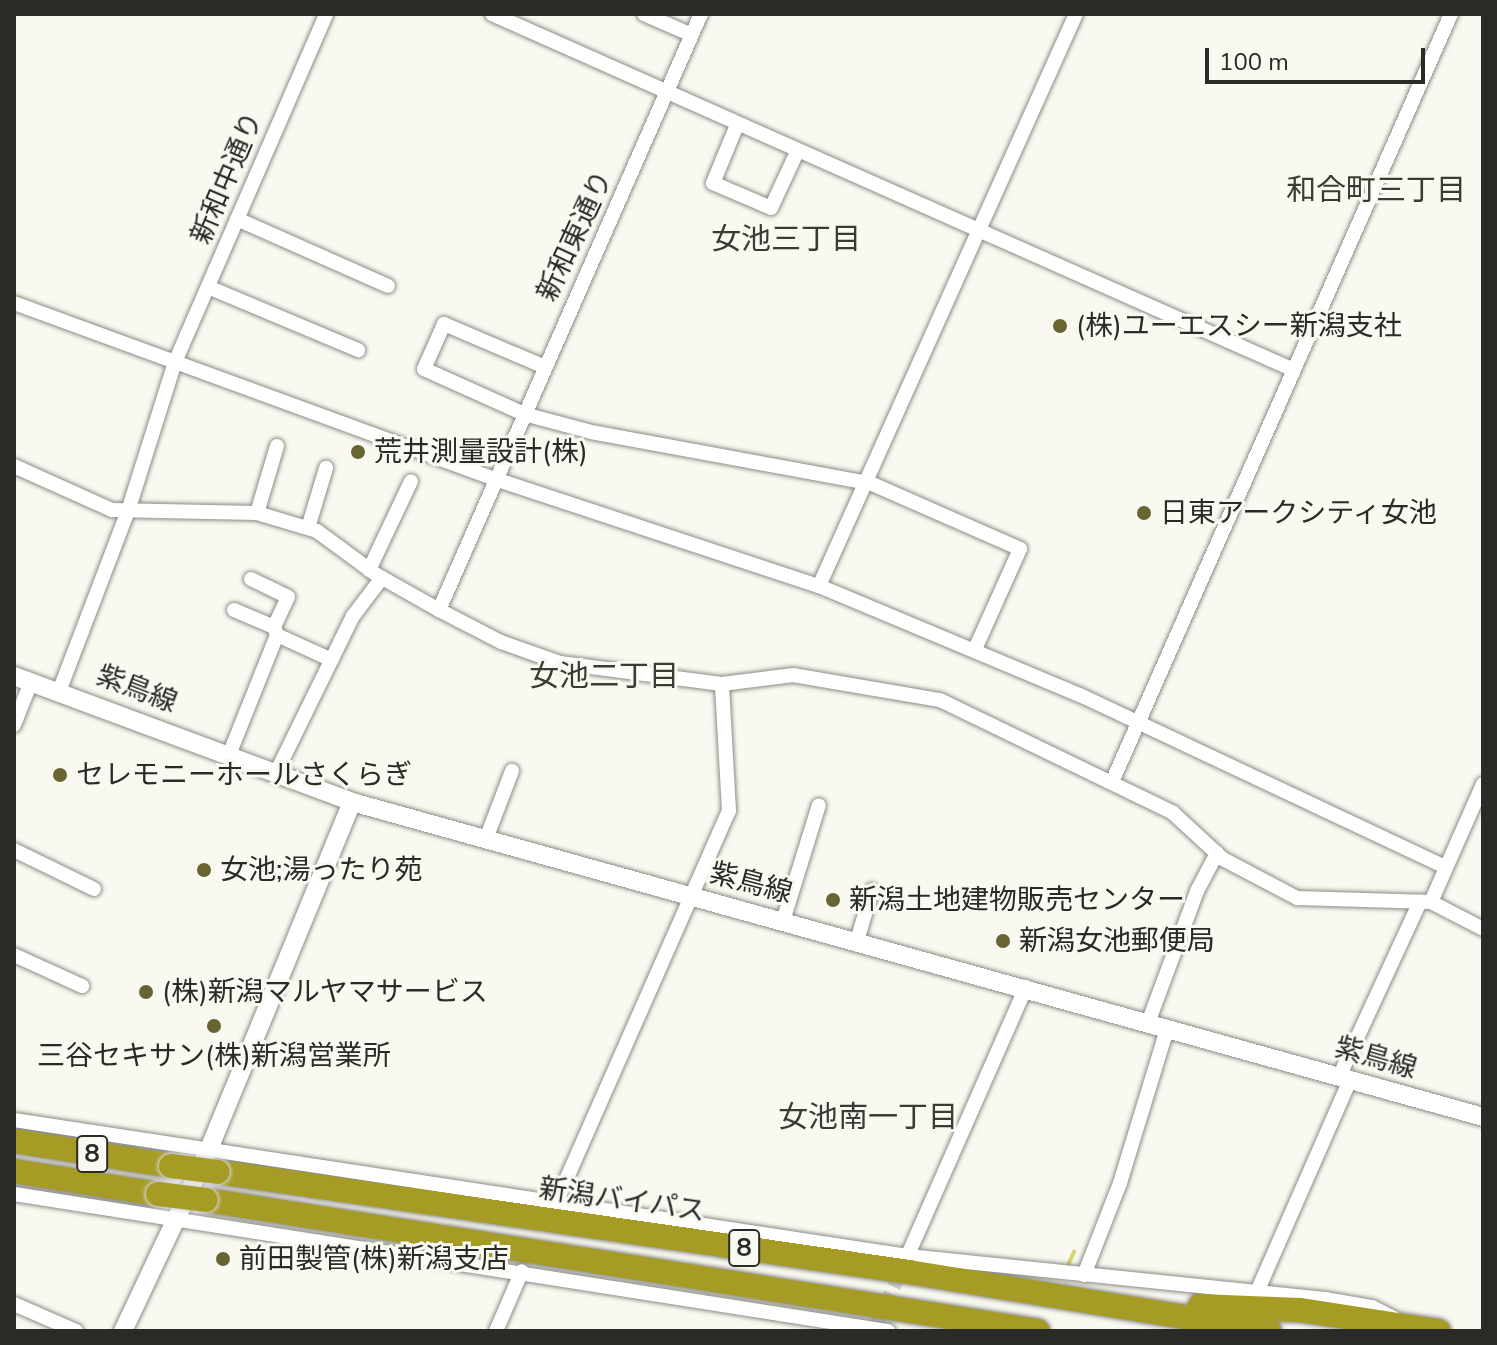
<!DOCTYPE html>
<html>
<head>
<meta charset="utf-8">
<style>
	body { margin:0 }
	#map { position:relative; width:1497px; height:1345px; overflow:hidden; background:#f9f9f2; font-family:"Nunito Sans","Noto Sans JP",sans-serif }
	div>[style] { position:absolute }
	.stream>* { height:4px; margin:-2px; padding:0 2px; transform-origin:2px; border-radius:2px; background:#dad26f }
	.street-tunnel>* { height:14px; margin-top:-7px; transform-origin:0; background:repeating-linear-gradient(90deg,#d0d0c9 0 14px,transparent 0 21px) }
	.roads { filter:drop-shadow(0 0 2px #8c8c85) drop-shadow(0 0 2px #8c8c85) }
	.street>* { height:14px; margin:-7px; padding:0 7px; transform-origin:7px; border-radius:7px; background:#fff }
	.secondary>* { height:18px; margin:-9px; padding:0 9px; transform-origin:9px; border-radius:9px; background:#fff }
	.highway>* { height:24px; margin:-12px; padding:0 12px; transform-origin:12px; border-radius:12px; background:#a69c25 }
	.bridges { filter:drop-shadow(0 0 2px #d4d4d4) drop-shadow(0 0 2px #d4d4d4) }
	.highway-bridge>* { height:24px; margin:-12px; padding:0 12px; transform-origin:12px; border-radius:12px; background:#a69c25 }
	.dots>* { width:22px; height:22px; translate:-50% -50%; box-sizing:border-box; border:4px solid #f9f9f2; border-radius:50% }
	span { translate:-50% -50%; white-space:nowrap; text-align:center; line-height:1.15; -webkit-text-stroke:6px #f9f9f2; paint-order:stroke }
	.shield-label span { padding:2px 6px; background:#f9f9f2; border:2px solid; border-radius:6px; -webkit-text-stroke-width:0 }
	.shield-label { font-size:26px; color:#2a2a27; font-weight:700 }
	.street-label { font-size:28px; color:#2a2a27 }
	.poi-label { font-size:28px; color:#2a2a27 }
	.left { translate:0 -50%; text-align:left }
	.neighbourhood-label { font-size:30px; color:#3b3b35 }
	.frame { position:absolute; inset:0; border:16px solid #2a2a27; pointer-events:none }
	.scale { position:absolute; left:1205px; top:48px; width:220px; height:36px; box-sizing:border-box; border:4px solid #2a2a27; border-top:0; padding-left:10px; font-size:24px; line-height:28px; white-space:nowrap; color:#2a2a27; -webkit-text-stroke:6px #f9f9f2; paint-order:stroke }
</style>
</head>
<body>
<div id="map">
	<div class="stream">
		<i style="left:1067px;top:1267px;width:17px;rotate:-65deg"></i>
	</div>
	<div class="street-tunnel">
		<i style="left:876px;top:1325px;width:64px;rotate:-65deg"></i>
	</div>
	<div class="roads">
		<div class="street">
			<i style="left:492px;top:14px;width:877px;rotate:23.94deg"></i>
			<i style="left:644px;top:14px;width:52px;rotate:23.6deg"></i>
			<i style="left:737px;top:125px;width:63px;rotate:112.5deg"></i>
			<i style="left:713px;top:183px;width:63px;rotate:23.3deg"></i>
			<i style="left:771px;top:208px;width:62px;rotate:-65.1deg"></i>
			<i style="left:237px;top:219px;width:165px;rotate:23.9deg"></i>
			<i style="left:208px;top:287px;width:163px;rotate:22.8deg"></i>
			<i style="left:14px;top:303px;width:512px;rotate:20.1deg"></i>
			<i style="left:495px;top:479px;width:341px;rotate:18.3deg"></i>
			<i style="left:819px;top:586px;width:285px;rotate:22.7deg"></i>
			<i style="left:1082px;top:696px;width:401px;rotate:25.2deg"></i>
			<i style="left:545px;top:367px;width:110px;rotate:-156.9deg"></i>
			<i style="left:444px;top:324px;width:49px;rotate:114deg"></i>
			<i style="left:424px;top:369px;width:110px;rotate:24.2deg"></i>
			<i style="left:524px;top:414px;width:69px;rotate:15deg"></i>
			<i style="left:591px;top:432px;width:284px;rotate:10.4deg"></i>
			<i style="left:870px;top:483px;width:164px;rotate:23.7deg"></i>
			<i style="left:1020px;top:549px;width:110px;rotate:114.2deg"></i>
			<i style="left:14px;top:466px;width:107px;rotate:24.2deg"></i>
			<i style="left:112px;top:510px;width:145px;rotate:1.2deg"></i>
			<i style="left:257px;top:513px;width:63px;rotate:16.7deg"></i>
			<i style="left:317px;top:531px;width:74px;rotate:36.3deg"></i>
			<i style="left:377px;top:575px;width:71px;rotate:29.4deg"></i>
			<i style="left:439px;top:610px;width:70px;rotate:27.3deg"></i>
			<i style="left:501px;top:642px;width:63px;rotate:19.6deg"></i>
			<i style="left:560px;top:663px;width:163px;rotate:7.4deg"></i>
			<i style="left:722px;top:684px;width:72px;rotate:-7.2deg"></i>
			<i style="left:793px;top:675px;width:149px;rotate:9.7deg"></i>
			<i style="left:940px;top:700px;width:258px;rotate:25.8deg"></i>
			<i style="left:1172px;top:812px;width:69px;rotate:42.7deg"></i>
			<i style="left:1223px;top:859px;width:84px;rotate:27.8deg"></i>
			<i style="left:1297px;top:898px;width:134px;rotate:1.7deg"></i>
			<i style="left:1431px;top:902px;width:59px;rotate:27.4deg"></i>
			<i style="left:257px;top:513px;width:70px;rotate:-73.4deg"></i>
			<i style="left:308px;top:528px;width:63px;rotate:-73.3deg"></i>
			<i style="left:369px;top:570px;width:98px;rotate:-64.7deg"></i>
			<i style="left:251px;top:579px;width:41px;rotate:25.9deg"></i>
			<i style="left:288px;top:597px;width:33px;rotate:115deg"></i>
			<i style="left:274px;top:627px;width:9px;rotate:69deg"></i>
			<i style="left:819px;top:586px;width:627px;rotate:-65.81deg"></i>
			<i style="left:234px;top:610px;width:43px;rotate:23deg"></i>
			<i style="left:439px;top:610px;width:651px;rotate:-66.27deg"></i>
			<i style="left:60px;top:689px;width:191px;rotate:-69.1deg"></i>
			<i style="left:128px;top:511px;width:156px;rotate:-72.5deg"></i>
			<i style="left:175px;top:362px;width:379px;rotate:-66.5deg"></i>
			<i style="left:14px;top:725px;width:46px;rotate:-68.4deg"></i>
			<i style="left:229px;top:755px;width:129px;rotate:-68.2deg"></i>
			<i style="left:277px;top:635px;width:60px;rotate:24.4deg"></i>
			<i style="left:276px;top:773px;width:175px;rotate:-63.9deg"></i>
			<i style="left:353px;top:616px;width:48px;rotate:-52.7deg"></i>
			<i style="left:1112px;top:782px;width:839px;rotate:-66.18deg"></i>
			<i style="left:486px;top:839px;width:73px;rotate:-69.1deg"></i>
			<i style="left:14px;top:850px;width:89px;rotate:26deg"></i>
			<i style="left:1431px;top:902px;width:129px;rotate:-66.2deg"></i>
			<i style="left:783px;top:921px;width:121px;rotate:-72.8deg"></i>
			<i style="left:857px;top:941px;width:53px;rotate:-73.6deg"></i>
			<i style="left:14px;top:955px;width:75px;rotate:24.5deg"></i>
			<i style="left:1148px;top:1023px;width:141px;rotate:-69.6deg"></i>
			<i style="left:1197px;top:891px;width:43px;rotate:-62.2deg"></i>
			<i style="left:1339px;top:1077px;width:193px;rotate:-65.2deg"></i>
			<i style="left:14px;top:1120px;width:904px;rotate:8.65deg"></i>
			<i style="left:908px;top:1256px;width:419px;rotate:5.9deg"></i>
			<i style="left:1325px;top:1299px;width:48px;rotate:9.7deg"></i>
			<i style="left:1372px;top:1307px;width:25px;rotate:27deg"></i>
			<i style="left:14px;top:1194px;width:885px;rotate:8.91deg"></i>
			<i style="left:555px;top:1205px;width:431px;rotate:-66.2deg"></i>
			<i style="left:729px;top:811px;width:127px;rotate:-93.2deg"></i>
			<i style="left:907px;top:1257px;width:295px;rotate:-66.2deg"></i>
			<i style="left:1084px;top:1275px;width:99px;rotate:-68.6deg"></i>
			<i style="left:1120px;top:1183px;width:161px;rotate:-73deg"></i>
			<i style="left:1253px;top:1301px;width:241px;rotate:-66.3deg"></i>
			<i style="left:14px;top:1304px;width:68px;rotate:23.5deg"></i>
			<i style="left:496px;top:1331px;width:65px;rotate:-66.6deg"></i>
		</div>
		<div class="secondary">
			<i style="left:14px;top:676px;width:361px;rotate:20.4deg"></i>
			<i style="left:352px;top:802px;width:1174px;rotate:15.56deg"></i>
			<i style="left:123px;top:1331px;width:201px;rotate:-64.7deg"></i>
			<i style="left:209px;top:1149px;width:375px;rotate:-67.6deg"></i>
		</div>
		<div class="highway">
			<i style="left:14px;top:1141px;width:159px;rotate:9deg"></i>
			<i style="left:14px;top:1171px;width:146px;rotate:9.1deg"></i>
			<i style="left:218px;top:1172px;width:698px;rotate:8.23deg"></i>
			<i style="left:909px;top:1272px;width:365px;rotate:9.3deg"></i>
			<i style="left:206px;top:1200px;width:842px;rotate:8.95deg"></i>
			<i style="left:1200px;top:1306px;width:100px;rotate:2.3deg"></i>
			<i style="left:1300px;top:1310px;width:140px;rotate:8.7deg"></i>
		</div>
	</div>
	<div class="bridges">
		<div class="highway-bridge">
			<i style="left:171px;top:1166px;width:47px;rotate:7.3deg"></i>
			<i style="left:158px;top:1194px;width:48px;rotate:7.1deg"></i>
		</div>
	</div>
	<div class="dots">
		<i style="left:1060px;top:326px;background:#696532"></i>
		<i style="left:358px;top:452px;background:#696532"></i>
		<i style="left:1144px;top:513px;background:#696532"></i>
		<i style="left:60px;top:775px;background:#696532"></i>
		<i style="left:204px;top:870px;background:#696532"></i>
		<i style="left:833px;top:900px;background:#696532"></i>
		<i style="left:1003px;top:941px;background:#696532"></i>
		<i style="left:146px;top:992px;background:#696532"></i>
		<i style="left:214px;top:1026px;background:#696532"></i>
		<i style="left:223px;top:1259px;background:#696532"></i>
	</div>
	<div class="shield-label">
		<span style="left:92px;top:1154px">8</span>
		<span style="left:744px;top:1248px">8</span>
	</div>
	<div class="street-label">
		<span style="left:227px;top:178px;rotate:-67deg">新和中通り</span>
		<span style="left:575px;top:236px;rotate:-65deg">新和東通り</span>
		<span style="left:137px;top:689px;rotate:21deg">紫鳥線</span>
		<span style="left:751px;top:883px;rotate:15deg">紫鳥線</span>
		<span style="left:1376px;top:1058px;rotate:16deg">紫鳥線</span>
		<span style="left:622px;top:1200px;rotate:8deg">新潟バイパス</span>
	</div>
	<div class="poi-label">
		<span class="left" style="left:1076px;top:326px">(株)ユーエスシー新潟支社</span>
		<span class="left" style="left:374px;top:452px">荒井測量設計(株)</span>
		<span class="left" style="left:1160px;top:513px">日東アークシティ女池</span>
		<span class="left" style="left:76px;top:775px">セレモニーホールさくらぎ</span>
		<span class="left" style="left:220px;top:870px">女池;湯ったり苑</span>
		<span class="left" style="left:849px;top:900px">新潟土地建物販売センター</span>
		<span class="left" style="left:1019px;top:941px">新潟女池郵便局</span>
		<span class="left" style="left:162px;top:992px">(株)新潟マルヤマサービス</span>
		<span style="left:214px;top:1056px">三谷セキサン(株)新潟営業所</span>
		<span class="left" style="left:239px;top:1259px">前田製管(株)新潟支店</span>
	</div>
	<div class="neighbourhood-label">
		<span style="left:1376px;top:191px">和合町三丁目</span>
		<span style="left:786px;top:240px">女池三丁目</span>
		<span style="left:604px;top:677px">女池二丁目</span>
		<span style="left:868px;top:1118px">女池南一丁目</span>
	</div>
	<div class="frame"></div>
	<div class="scale">100 m</div>
</div>
</body>
</html>
